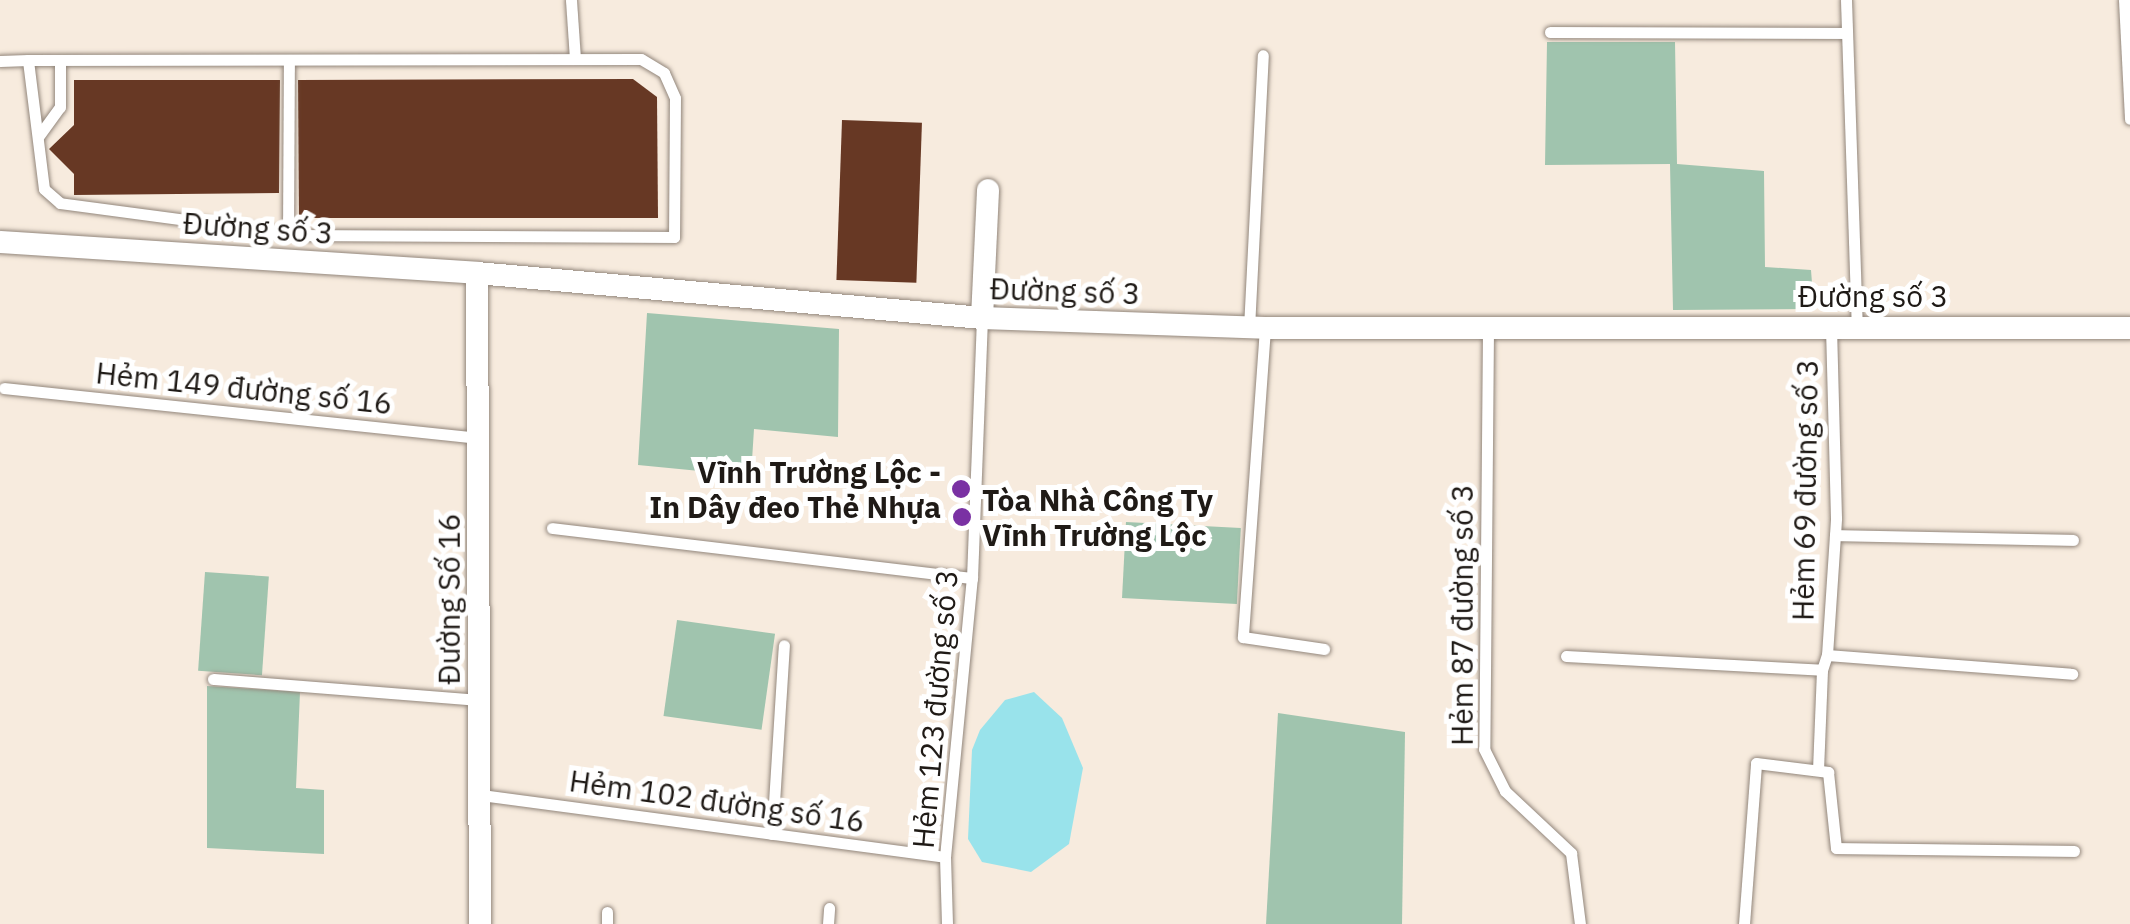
<!DOCTYPE html>
<html>
<head>
<meta charset="utf-8">
<style>
	body { margin:0 }
	#map { position:relative; width:2130px; height:924px; overflow:hidden; background:#f7ebde; font-family:"IBM Plex Sans",sans-serif }
	div>[style] { position:absolute }
	.green>* { inset:0; background:#a0c4ae; transform-origin:0 0 }
	.water>* { inset:0; background:#99e3eb }
	.building>* { inset:0; background:#673824; transform-origin:0 0 }
	.roads { filter:drop-shadow(0 0 2px #92867b) drop-shadow(0 0 2px #92867b) }
	.service>* { height:11px; margin:-5.5px; padding:0 5.5px; transform-origin:5.5px; border-radius:5.5px; background:#fff }
	.minor>* { height:22px; margin:-11px; padding:0 11px; transform-origin:11px; border-radius:11px; background:#fff }
	.dots>* { width:28px; height:28px; translate:-50% -50%; box-sizing:border-box; border:5px solid #fff; border-radius:50% }
	span { translate:-50% -50%; white-space:nowrap; text-align:center; line-height:1.15; -webkit-text-stroke:10px #fff; paint-order:stroke }
	.street-label { font-size:30px; color:#1f1a16 }
	.poi-label { font-size:30px; color:#1f1a16; font-weight:700 }
	.right { translate:-100% -50%; text-align:right }
	.left { translate:0 -50%; text-align:left }
</style>
</head>
<body>
<div id="map">
	<div class="green">
		<i style="clip-path:polygon(1547px 42px,1675px 42px,1677px 164px,1764px 171px,1765px 267px,1811px 270px,1814px 309px,1673px 310px,1670px 164px,1545px 165px)"></i>
		<i style="clip-path:polygon(647px 313px,839px 329px,838px 437px,754px 429px,751px 476px,638px 465px)"></i>
		<i style="left:1126px;top:522px;width:115px;height:76px;rotate:3deg"></i>
		<i style="left:205px;top:572px;width:64px;height:99px;rotate:4deg"></i>
		<i style="left:677px;top:620px;width:99px;height:97px;rotate:8deg"></i>
		<i style="clip-path:polygon(207px 686px,300px 692px,296px 788px,324px 790px,324px 854px,207px 848px)"></i>
		<i style="clip-path:polygon(1278px 713px,1405px 732px,1402px 924px,1266px 924px)"></i>
	</div>
	<div class="water">
		<i style="clip-path:polygon(1034px 692px,1062px 718px,1083px 768px,1069px 844px,1031px 872px,982px 862px,968px 839px,972px 750px,980px 730px,1005px 700px)"></i>
	</div>
	<div class="building">
		<i style="clip-path:polygon(633px 79px,657px 97px,658px 218px,299px 218px,298px 80px)"></i>
		<i style="clip-path:polygon(74px 80px,280px 80px,279px 193px,74px 195px,74px 174px,49px 149px,74px 125px)"></i>
		<i style="left:842px;top:120px;width:80px;height:160px;rotate:2deg"></i>
	</div>
	<div class="roads">
		<div class="service">
			<i style="left:571px;top:0;width:59px;rotate:86.1deg"></i>
			<i style="left:1846px;top:0;width:325px;rotate:88.1deg"></i>
			<i style="left:2124px;top:0;width:119px;rotate:87.1deg"></i>
			<i style="left:1550px;top:32px;width:297px;rotate:0.2deg"></i>
			<i style="left:0;top:61px;width:28px;rotate:-2deg"></i>
			<i style="left:28px;top:60px;width:613px;rotate:-0.09deg"></i>
			<i style="left:641px;top:59px;width:27px;rotate:31deg"></i>
			<i style="left:664px;top:73px;width:27px;rotate:66deg"></i>
			<i style="left:675px;top:98px;width:139px;rotate:90.4deg"></i>
			<i style="left:674px;top:237px;width:375px;rotate:-179.7deg"></i>
			<i style="left:299px;top:235px;width:241px;rotate:-172.4deg"></i>
			<i style="left:60px;top:203px;width:21px;rotate:-139deg"></i>
			<i style="left:44px;top:189px;width:130px;rotate:-97.1deg"></i>
			<i style="left:38px;top:137px;width:37px;rotate:-54deg"></i>
			<i style="left:60px;top:107px;width:47px;rotate:-90deg"></i>
			<i style="left:288px;top:234px;width:174px;rotate:-89.7deg"></i>
			<i style="left:1249px;top:328px;width:273px;rotate:-87.1deg"></i>
			<i style="left:1265px;top:328px;width:310px;rotate:94.1deg"></i>
			<i style="left:1243px;top:637px;width:82px;rotate:8.4deg"></i>
			<i style="left:1488px;top:330px;width:419px;rotate:90.5deg"></i>
			<i style="left:1484px;top:749px;width:47px;rotate:63.4deg"></i>
			<i style="left:1505px;top:791px;width:91px;rotate:43.2deg"></i>
			<i style="left:1571px;top:853px;width:72px;rotate:82.8deg"></i>
			<i style="left:4px;top:388px;width:477px;rotate:6deg"></i>
			<i style="left:552px;top:528px;width:423px;rotate:6.8deg"></i>
			<i style="left:1835px;top:535px;width:238px;rotate:1.2deg"></i>
			<i style="left:1827px;top:655px;width:137px;rotate:-86.2deg"></i>
			<i style="left:1836px;top:518px;width:193px;rotate:-91.5deg"></i>
			<i style="left:1566px;top:656px;width:256px;rotate:3.1deg"></i>
			<i style="left:1822px;top:670px;width:16px;rotate:-72deg"></i>
			<i style="left:1827px;top:655px;width:246px;rotate:4.4deg"></i>
			<i style="left:213px;top:679px;width:268px;rotate:4.5deg"></i>
			<i style="left:1818px;top:770px;width:100px;rotate:-87.7deg"></i>
			<i style="left:481px;top:795px;width:468px;rotate:7.6deg"></i>
			<i style="left:772px;top:834px;width:189px;rotate:-86.4deg"></i>
			<i style="left:607px;top:924px;width:12px;rotate:-90deg"></i>
			<i style="left:828px;top:924px;width:16px;rotate:-86deg"></i>
			<i style="left:947px;top:924px;width:67px;rotate:-91.7deg"></i>
			<i style="left:945px;top:857px;width:280px;rotate:-84.5deg"></i>
			<i style="left:972px;top:578px;width:260px;rotate:-87.8deg"></i>
			<i style="left:1744px;top:924px;width:161px;rotate:-85.7deg"></i>
			<i style="left:1756px;top:763px;width:73px;rotate:7.1deg"></i>
			<i style="left:1828px;top:772px;width:76px;rotate:84deg"></i>
			<i style="left:1836px;top:848px;width:238px;rotate:0.7deg"></i>
		</div>
		<div class="minor">
			<i style="left:0;top:242px;width:478px;rotate:3.7deg"></i>
			<i style="left:477px;top:273px;width:507px;rotate:5.09deg"></i>
			<i style="left:982px;top:318px;width:283px;rotate:2deg"></i>
			<i style="left:1265px;top:328px;width:865px"></i>
			<i style="left:477px;top:273px;width:651px;rotate:89.74deg"></i>
			<i style="left:982px;top:318px;width:128px;rotate:-87.3deg"></i>
		</div>
	</div>
	<div class="dots">
		<i style="left:961px;top:489px;background:#7a31a3"></i>
		<i style="left:962px;top:517px;background:#7a31a3"></i>
	</div>
	<div class="street-label">
		<span style="left:258px;top:228px;rotate:4deg">Đường số 3</span>
		<span style="left:1065px;top:291px;rotate:2deg">Đường số 3</span>
		<span style="left:1873px;top:296px">Đường số 3</span>
		<span style="left:244px;top:388px;rotate:6deg">Hẻm 149 đường số 16</span>
		<span style="left:1805px;top:490px;rotate:-89deg">Hẻm 69 đường số 3</span>
		<span style="left:449px;top:599px;rotate:-90deg">Đường Số 16</span>
		<span style="left:1462px;top:615px;rotate:-90deg">Hẻm 87 đường số 3</span>
		<span style="left:935px;top:709px;rotate:-85deg">Hẻm 123 đường số 3</span>
		<span style="left:717px;top:801px;rotate:8deg">Hẻm 102 đường số 16</span>
	</div>
	<div class="poi-label">
		<span class="right" style="left:941px;top:489px">Vĩnh Trường Lộc -<br>In Dây đeo Thẻ Nhựa</span>
		<span class="left" style="left:982px;top:517px">Tòa Nhà Công Ty<br>Vĩnh Trường Lộc</span>
	</div>
</div>
</body>
</html>
